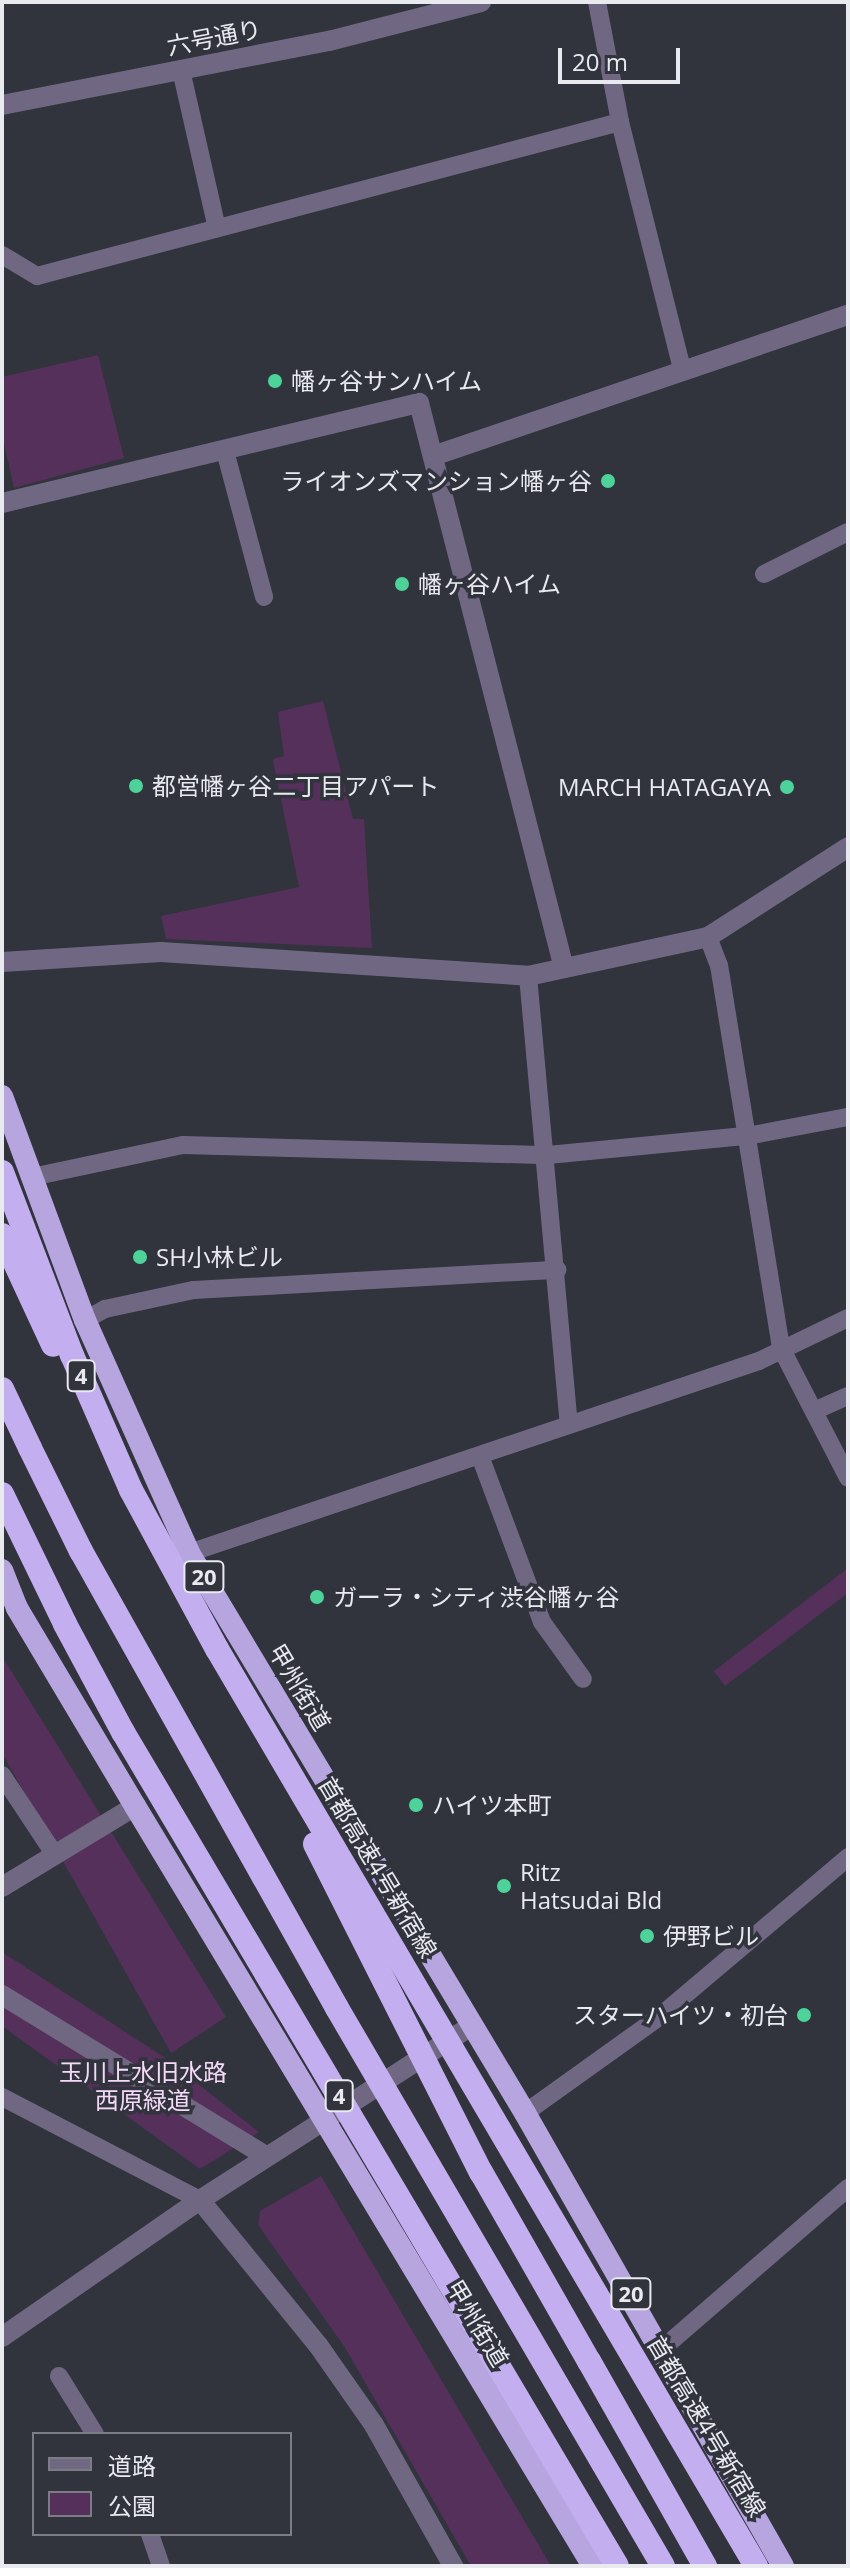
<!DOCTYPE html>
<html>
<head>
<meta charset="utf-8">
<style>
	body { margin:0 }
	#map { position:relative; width:850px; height:2568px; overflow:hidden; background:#31333d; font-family:"Open Sans","Noto Sans JP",sans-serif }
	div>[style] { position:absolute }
	.green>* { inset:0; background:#55305b }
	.service>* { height:18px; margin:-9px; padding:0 9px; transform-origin:9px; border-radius:9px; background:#706883 }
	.pedestrian>* { height:20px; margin:-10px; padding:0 10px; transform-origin:10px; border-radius:10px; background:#706883 }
	.minor>* { height:20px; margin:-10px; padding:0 10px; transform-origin:10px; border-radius:10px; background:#706883 }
	.tertiary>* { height:20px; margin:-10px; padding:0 10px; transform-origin:10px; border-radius:10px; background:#706883 }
	.trunk>* { height:22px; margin:-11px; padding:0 11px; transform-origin:11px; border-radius:11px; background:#b7a5e0 }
	.motorway>* { height:24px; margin:-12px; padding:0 12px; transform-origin:12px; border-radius:12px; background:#c3afef }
	.motorway-bridge>* { height:24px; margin:-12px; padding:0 12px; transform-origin:12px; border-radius:12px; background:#c3afef }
	.dots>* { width:22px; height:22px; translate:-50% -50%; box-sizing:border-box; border:4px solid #31333d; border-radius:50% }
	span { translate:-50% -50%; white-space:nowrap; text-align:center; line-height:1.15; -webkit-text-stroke:7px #31333d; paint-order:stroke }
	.shield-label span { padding:2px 6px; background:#31333d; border:2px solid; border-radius:6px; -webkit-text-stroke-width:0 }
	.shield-label { font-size:22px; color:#e9eaf0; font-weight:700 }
	.street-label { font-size:24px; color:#e9eaf0 }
	.poi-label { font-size:24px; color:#e9eaf0 }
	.left { translate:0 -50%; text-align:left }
	.right { translate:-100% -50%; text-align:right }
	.park-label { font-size:24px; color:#f4daf8 }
	.frame { position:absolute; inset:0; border:4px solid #e9eaf0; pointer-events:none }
	.legend { position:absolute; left:32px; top:2432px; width:260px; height:104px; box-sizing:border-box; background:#31333d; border:2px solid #7b7c85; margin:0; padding:10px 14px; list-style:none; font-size:24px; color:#e9eaf0 }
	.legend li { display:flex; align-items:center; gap:16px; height:40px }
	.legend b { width:40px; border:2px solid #7b7c85 }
	.scale { position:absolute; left:558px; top:48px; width:122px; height:36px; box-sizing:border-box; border:4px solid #e9eaf0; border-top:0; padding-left:10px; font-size:24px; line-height:28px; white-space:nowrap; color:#e9eaf0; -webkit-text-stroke:6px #31333d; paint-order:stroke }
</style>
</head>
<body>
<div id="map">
	<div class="green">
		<i style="clip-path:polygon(98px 355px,124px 458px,14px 488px,2px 434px,2px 377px)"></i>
		<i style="clip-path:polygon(323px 701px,353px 819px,364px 819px,372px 948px,166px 939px,161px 916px,299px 887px,274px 766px,273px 759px,284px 756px,278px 712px)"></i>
		<i style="clip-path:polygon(848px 1568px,848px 1593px,725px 1686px,714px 1671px)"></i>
		<i style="clip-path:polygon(2px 1656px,226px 2017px,171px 2053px,2px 1753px)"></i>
		<i style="clip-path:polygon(2px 1952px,164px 2057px,259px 2132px,200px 2169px,2px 2026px)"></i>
		<i style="clip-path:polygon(321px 2176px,551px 2566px,471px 2566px,344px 2346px,258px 2225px,260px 2211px)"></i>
	</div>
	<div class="service">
		<i style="left:597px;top:2px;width:122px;rotate:79.1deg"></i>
		<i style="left:620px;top:122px;width:255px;rotate:75.9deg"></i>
		<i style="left:181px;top:70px;width:162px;rotate:77.2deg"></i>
		<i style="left:2px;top:255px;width:41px;rotate:31deg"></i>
		<i style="left:37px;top:276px;width:603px;rotate:-14.8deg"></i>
		<i style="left:225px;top:451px;width:151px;rotate:75deg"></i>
		<i style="left:764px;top:574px;width:94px;rotate:-26.6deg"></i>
		<i style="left:708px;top:937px;width:30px;rotate:69deg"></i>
		<i style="left:719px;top:965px;width:388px;rotate:80.8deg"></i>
		<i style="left:781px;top:1348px;width:146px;rotate:62.7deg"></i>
		<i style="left:528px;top:976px;width:449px;rotate:84.8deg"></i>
		<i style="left:32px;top:1177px;width:154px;rotate:-12deg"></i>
		<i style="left:183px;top:1145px;width:365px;rotate:1.6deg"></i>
		<i style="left:548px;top:1155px;width:200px;rotate:-5.5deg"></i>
		<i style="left:747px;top:1136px;width:103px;rotate:-10.7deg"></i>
		<i style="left:85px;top:1320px;width:23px;rotate:-29deg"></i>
		<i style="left:105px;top:1309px;width:91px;rotate:-12.1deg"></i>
		<i style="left:194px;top:1290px;width:364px;rotate:-3.2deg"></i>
		<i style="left:814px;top:1411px;width:37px;rotate:-24deg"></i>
		<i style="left:480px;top:1456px;width:177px;rotate:69.5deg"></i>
		<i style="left:542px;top:1622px;width:70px;rotate:54.3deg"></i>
		<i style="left:189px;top:1553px;width:601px;rotate:-18.62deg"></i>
		<i style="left:759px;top:1361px;width:99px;rotate:-25.8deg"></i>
		<i style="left:2px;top:1775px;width:96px;rotate:56.5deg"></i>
		<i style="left:2px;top:2097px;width:223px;rotate:27.5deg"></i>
		<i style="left:525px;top:2113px;width:165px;rotate:-35.6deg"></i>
		<i style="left:659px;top:2017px;width:248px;rotate:-40.2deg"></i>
		<i style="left:662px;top:2349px;width:246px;rotate:-40.9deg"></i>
		<i style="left:59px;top:2376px;width:68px;rotate:58.2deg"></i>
		<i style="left:150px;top:2534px;width:34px;rotate:71deg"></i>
	</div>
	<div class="pedestrian">
		<i style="left:2px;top:1995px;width:309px;rotate:31.4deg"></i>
	</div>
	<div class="minor">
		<i style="left:2px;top:105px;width:333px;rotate:-11.1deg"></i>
		<i style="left:329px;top:41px;width:157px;rotate:-14.4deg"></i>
		<i style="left:436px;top:455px;width:435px;rotate:-18.8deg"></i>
		<i style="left:2px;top:503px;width:429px;rotate:-13.5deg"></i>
		<i style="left:419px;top:403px;width:583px;rotate:75.61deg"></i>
		<i style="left:2px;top:962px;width:159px;rotate:-3.6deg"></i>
		<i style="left:161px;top:952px;width:368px;rotate:3.7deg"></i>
		<i style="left:528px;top:976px;width:184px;rotate:-12.2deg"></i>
		<i style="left:708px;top:937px;width:166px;rotate:-32.7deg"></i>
		<i style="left:2px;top:1887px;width:156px;rotate:-31.3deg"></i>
		<i style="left:200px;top:2200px;width:187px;rotate:50.9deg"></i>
		<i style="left:318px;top:2345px;width:98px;rotate:55deg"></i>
		<i style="left:374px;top:2425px;width:162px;rotate:60.7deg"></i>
	</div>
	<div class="tertiary">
		<i style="left:2px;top:2337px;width:241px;rotate:-34.7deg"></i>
		<i style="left:200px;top:2200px;width:322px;rotate:-32.7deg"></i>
	</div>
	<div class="trunk">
		<i style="left:2px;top:1096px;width:239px;rotate:69.7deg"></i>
		<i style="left:85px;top:1320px;width:255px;rotate:65.9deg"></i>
		<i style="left:189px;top:1553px;width:653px;rotate:59.04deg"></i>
		<i style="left:525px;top:2113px;width:521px;rotate:60.34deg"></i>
		<i style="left:2px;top:1570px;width:41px;rotate:68.5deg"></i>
		<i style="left:17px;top:1608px;width:230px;rotate:59.2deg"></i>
		<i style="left:135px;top:1806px;width:887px;rotate:58.93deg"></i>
	</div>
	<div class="motorway">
		<i style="left:2px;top:1172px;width:196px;rotate:69.1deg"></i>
		<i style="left:72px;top:1355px;width:147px;rotate:66.4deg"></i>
		<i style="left:131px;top:1490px;width:181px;rotate:61.6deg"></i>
		<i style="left:2px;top:1235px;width:121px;rotate:65.1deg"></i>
		<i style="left:2px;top:1389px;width:65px;rotate:64.6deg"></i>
		<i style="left:2px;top:1494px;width:144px;rotate:64.1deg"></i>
		<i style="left:589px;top:2361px;width:236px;rotate:60.5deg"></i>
	</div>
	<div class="motorway-bridge">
		<i style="left:30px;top:1448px;width:115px;rotate:63.7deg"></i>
		<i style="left:81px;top:1551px;width:524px;rotate:60.74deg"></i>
		<i style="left:337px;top:2008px;width:646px;rotate:59.71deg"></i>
		<i style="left:65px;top:1624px;width:123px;rotate:61.8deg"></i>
		<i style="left:123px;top:1732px;width:969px;rotate:59.36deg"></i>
		<i style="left:217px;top:1649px;width:1064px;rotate:59.55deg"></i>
		<i style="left:315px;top:1844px;width:368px;rotate:63.2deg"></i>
		<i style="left:481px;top:2172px;width:218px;rotate:60.3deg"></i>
	</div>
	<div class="dots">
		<i style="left:275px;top:381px;background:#4dd39a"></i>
		<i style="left:608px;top:481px;background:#4dd39a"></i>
		<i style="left:402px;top:584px;background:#4dd39a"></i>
		<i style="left:136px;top:786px;background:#4dd39a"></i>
		<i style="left:787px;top:787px;background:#4dd39a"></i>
		<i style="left:140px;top:1257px;background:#4dd39a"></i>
		<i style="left:317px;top:1597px;background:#4dd39a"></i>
		<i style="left:416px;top:1805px;background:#4dd39a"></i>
		<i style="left:504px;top:1886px;background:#4dd39a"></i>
		<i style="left:647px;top:1936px;background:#4dd39a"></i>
		<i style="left:804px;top:2015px;background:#4dd39a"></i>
	</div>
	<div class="shield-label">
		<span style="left:81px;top:1376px">4</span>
		<span style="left:204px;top:1577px">20</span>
		<span style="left:339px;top:2096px">4</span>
		<span style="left:631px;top:2294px">20</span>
	</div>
	<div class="street-label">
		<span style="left:214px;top:37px;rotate:-11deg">六号通り</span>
		<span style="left:300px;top:1687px;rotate:59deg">甲州街道</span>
		<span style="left:378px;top:1867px;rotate:59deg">首都高速4号新宿線</span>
		<span style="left:478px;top:2323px;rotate:59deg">甲州街道</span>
		<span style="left:707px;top:2426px;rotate:59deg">首都高速4号新宿線</span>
	</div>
	<div class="poi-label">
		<span class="left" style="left:291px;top:381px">幡ヶ谷サンハイム</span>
		<span class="right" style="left:592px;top:481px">ライオンズマンション幡ヶ谷</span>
		<span class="left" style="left:418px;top:584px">幡ヶ谷ハイム</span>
		<span class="left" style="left:152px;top:786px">都営幡ヶ谷二丁目アパート</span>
		<span class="right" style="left:771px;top:787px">MARCH HATAGAYA</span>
		<span class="left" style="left:156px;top:1257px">SH小林ビル</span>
		<span class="left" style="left:333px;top:1597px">ガーラ・シティ渋谷幡ヶ谷</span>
		<span class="left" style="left:432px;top:1805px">ハイツ本町</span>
		<span class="left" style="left:520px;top:1886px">Ritz<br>Hatsudai Bld</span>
		<span class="left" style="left:663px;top:1936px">伊野ビル</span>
		<span class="right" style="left:788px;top:2015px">スターハイツ・初台</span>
	</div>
	<div class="park-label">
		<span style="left:143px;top:2086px">玉川上水旧水路<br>西原緑道</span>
	</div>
	<div class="frame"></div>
	<ul class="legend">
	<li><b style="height:10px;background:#706883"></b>道路</li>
	<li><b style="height:22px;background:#55305b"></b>公園</li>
	</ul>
	<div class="scale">20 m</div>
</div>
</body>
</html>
